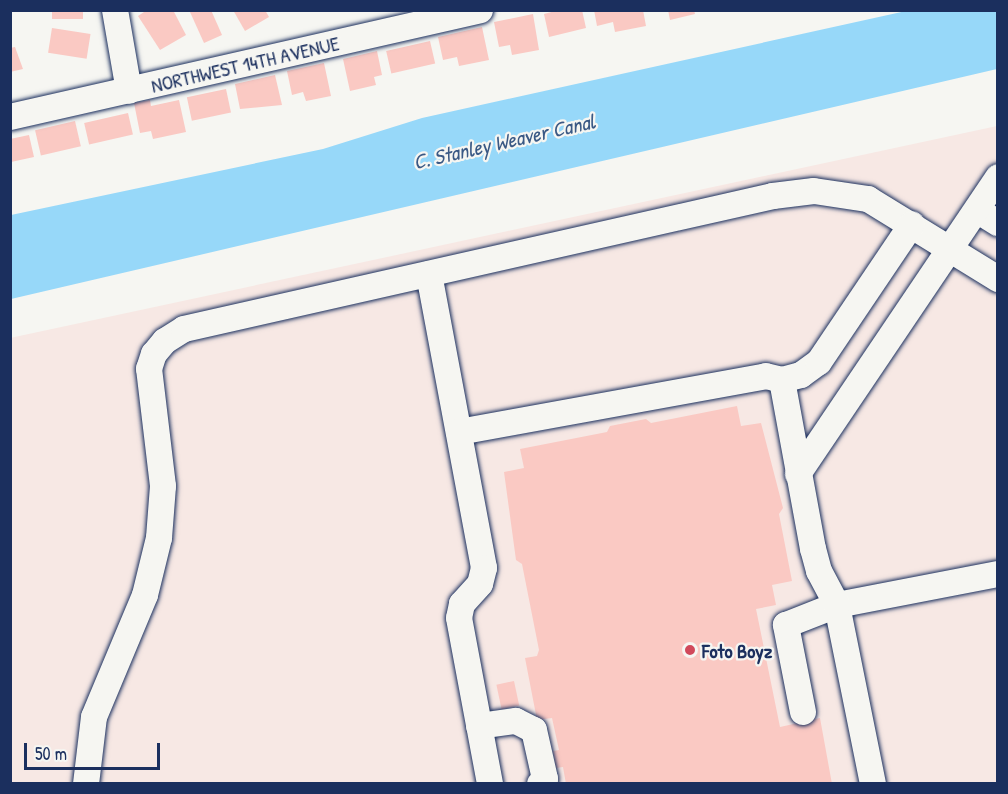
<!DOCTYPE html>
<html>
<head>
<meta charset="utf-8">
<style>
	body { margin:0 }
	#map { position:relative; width:1008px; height:794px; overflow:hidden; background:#f6f6f2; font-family:"Patrick Hand",sans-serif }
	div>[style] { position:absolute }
	.built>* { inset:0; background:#f7e8e4 }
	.water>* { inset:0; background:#97d8f9 }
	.building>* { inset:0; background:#fac9c3; transform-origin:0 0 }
	.roads { filter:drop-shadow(0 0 2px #1b2f5e) drop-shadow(0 0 2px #1b2f5e) }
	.minor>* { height:26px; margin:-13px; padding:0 13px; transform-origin:13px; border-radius:13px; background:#f6f6f2 }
	.dots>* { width:16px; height:16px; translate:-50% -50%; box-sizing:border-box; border:3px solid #f6f6f2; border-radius:50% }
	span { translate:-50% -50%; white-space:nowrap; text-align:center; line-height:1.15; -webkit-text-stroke:4.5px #f6f6f2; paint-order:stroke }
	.street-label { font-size:20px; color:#1b2f5e }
	.poi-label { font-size:20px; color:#1b2f5e; font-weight:700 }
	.left { translate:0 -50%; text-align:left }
	.water-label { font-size:21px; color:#3a5985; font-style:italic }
	.frame { position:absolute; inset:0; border:12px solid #1b2f5e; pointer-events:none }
	.scale { position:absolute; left:24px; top:743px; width:136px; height:27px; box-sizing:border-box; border:3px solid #1b2f5e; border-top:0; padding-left:8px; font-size:18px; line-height:21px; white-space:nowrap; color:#1b2f5e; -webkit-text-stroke:4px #f6f6f2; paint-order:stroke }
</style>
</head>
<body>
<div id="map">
	<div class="built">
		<i style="clip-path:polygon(997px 126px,997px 783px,11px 783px,10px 338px)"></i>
	</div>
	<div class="water">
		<i style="clip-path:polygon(906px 11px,997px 11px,997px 69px,11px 299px,11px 215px,323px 149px,422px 118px)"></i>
	</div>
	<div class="building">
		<i style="left:52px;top:10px;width:31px;height:9px"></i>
		<i style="clip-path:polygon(147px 10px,173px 10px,186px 35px,160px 50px,138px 16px)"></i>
		<i style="clip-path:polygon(211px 10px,222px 35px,204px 43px,190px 12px)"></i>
		<i style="clip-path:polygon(233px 10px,265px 10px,269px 17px,245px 31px)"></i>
		<i style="clip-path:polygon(559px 10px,582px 10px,586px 28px,549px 37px,544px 14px)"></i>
		<i style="clip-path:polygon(594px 10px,643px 10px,646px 26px,615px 32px,613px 22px,597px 26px)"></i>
		<i style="clip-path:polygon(668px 10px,694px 10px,695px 14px,670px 20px)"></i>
		<i style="clip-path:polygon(533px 14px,539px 50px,512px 55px,510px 45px,499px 47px,494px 22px)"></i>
		<i style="clip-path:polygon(482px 27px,489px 60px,459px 66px,457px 57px,443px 60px,438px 37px)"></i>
		<i style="left:52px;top:28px;width:39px;height:25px;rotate:9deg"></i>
		<i style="left:430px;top:41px;width:23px;height:45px;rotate:77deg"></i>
		<i style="clip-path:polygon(15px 47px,23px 69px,10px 72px,10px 48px)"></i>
		<i style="clip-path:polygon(377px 51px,382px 75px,374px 77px,376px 85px,350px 91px,343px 59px)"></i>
		<i style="clip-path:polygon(324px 63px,331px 96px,306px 101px,303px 92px,292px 95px,287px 71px)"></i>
		<i style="clip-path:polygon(275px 75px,282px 105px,240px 109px,235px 84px)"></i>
		<i style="left:226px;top:89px;width:24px;height:40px;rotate:78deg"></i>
		<i style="clip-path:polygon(150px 100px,151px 106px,179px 100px,186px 132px,153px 139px,151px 131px,140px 133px,134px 103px)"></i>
		<i style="left:128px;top:113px;width:22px;height:45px;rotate:77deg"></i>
		<i style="left:75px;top:121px;width:26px;height:41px;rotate:77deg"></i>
		<i style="clip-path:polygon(29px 135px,34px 157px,11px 162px,10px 172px,10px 139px)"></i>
		<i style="clip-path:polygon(737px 406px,741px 426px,761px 423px,783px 508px,779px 514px,792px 581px,772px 585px,776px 605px,756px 609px,780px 727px,820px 718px,832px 784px,566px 784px,563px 767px,556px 768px,553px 751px,559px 750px,552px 718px,537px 720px,525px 658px,537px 656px,539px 650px,522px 564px,516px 560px,504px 472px,524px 468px,520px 449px,607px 432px,610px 426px,646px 419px,651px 423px)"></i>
		<i style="left:514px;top:681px;width:25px;height:18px;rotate:78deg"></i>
	</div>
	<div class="roads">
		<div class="minor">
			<i style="left:115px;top:10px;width:82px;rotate:80.2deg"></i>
			<i style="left:10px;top:117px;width:482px;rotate:-12.8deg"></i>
			<i style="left:977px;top:210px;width:25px;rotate:32deg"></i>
			<i style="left:429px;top:274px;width:299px;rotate:79.4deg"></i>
			<i style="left:484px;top:568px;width:16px;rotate:104deg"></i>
			<i style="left:480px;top:584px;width:27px;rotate:132deg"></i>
			<i style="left:462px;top:604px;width:14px;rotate:102deg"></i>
			<i style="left:459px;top:618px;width:169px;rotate:79.4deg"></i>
			<i style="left:459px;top:432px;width:312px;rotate:-10.3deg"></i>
			<i style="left:766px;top:376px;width:16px;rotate:14deg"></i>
			<i style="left:798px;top:474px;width:358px;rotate:-56deg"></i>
			<i style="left:803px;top:712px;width:89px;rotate:-101.1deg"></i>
			<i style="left:786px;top:625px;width:55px;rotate:-21.4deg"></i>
			<i style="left:837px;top:605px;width:164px;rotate:-10.9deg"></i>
			<i style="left:479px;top:726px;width:37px;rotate:-8deg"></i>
			<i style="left:516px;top:721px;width:20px;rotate:27deg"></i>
			<i style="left:534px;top:730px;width:50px;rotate:77.3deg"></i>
			<i style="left:545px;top:779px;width:7px;rotate:135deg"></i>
			<i style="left:86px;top:784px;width:67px;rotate:-83.2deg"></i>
			<i style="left:94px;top:717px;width:132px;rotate:-67.3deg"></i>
			<i style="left:145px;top:595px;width:59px;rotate:-76.2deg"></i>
			<i style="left:159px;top:538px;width:52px;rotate:-85.6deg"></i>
			<i style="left:163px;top:486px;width:118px;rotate:-96.8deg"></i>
			<i style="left:149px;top:369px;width:16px;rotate:-72deg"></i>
			<i style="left:154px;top:354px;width:17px;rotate:-50deg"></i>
			<i style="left:165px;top:341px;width:22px;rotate:-32deg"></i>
			<i style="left:184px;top:329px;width:604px;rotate:-12.72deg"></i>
			<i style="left:773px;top:196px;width:41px;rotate:-7deg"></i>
			<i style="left:814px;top:191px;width:55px;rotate:8.4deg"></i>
			<i style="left:868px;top:199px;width:153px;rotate:31.6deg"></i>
			<i style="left:873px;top:784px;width:183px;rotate:-101.4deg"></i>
			<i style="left:837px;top:605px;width:38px;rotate:-118deg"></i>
			<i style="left:819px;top:571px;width:23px;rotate:-105deg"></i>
			<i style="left:813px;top:549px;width:172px;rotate:-100.4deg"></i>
			<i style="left:782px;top:380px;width:20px;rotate:-15deg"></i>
			<i style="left:801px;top:375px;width:22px;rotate:-36deg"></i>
			<i style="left:819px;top:362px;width:166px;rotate:-56deg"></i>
		</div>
	</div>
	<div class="dots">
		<i style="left:690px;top:650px;background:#d1495b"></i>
	</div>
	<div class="street-label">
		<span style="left:245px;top:64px;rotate:-13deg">NORTHWEST 14TH AVENUE</span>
	</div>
	<div class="poi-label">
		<span class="left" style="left:702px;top:650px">Foto Boyz</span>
	</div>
	<div class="water-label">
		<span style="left:504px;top:142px;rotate:-13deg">C. Stanley Weaver Canal</span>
	</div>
	<div class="frame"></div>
	<div class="scale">50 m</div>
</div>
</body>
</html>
